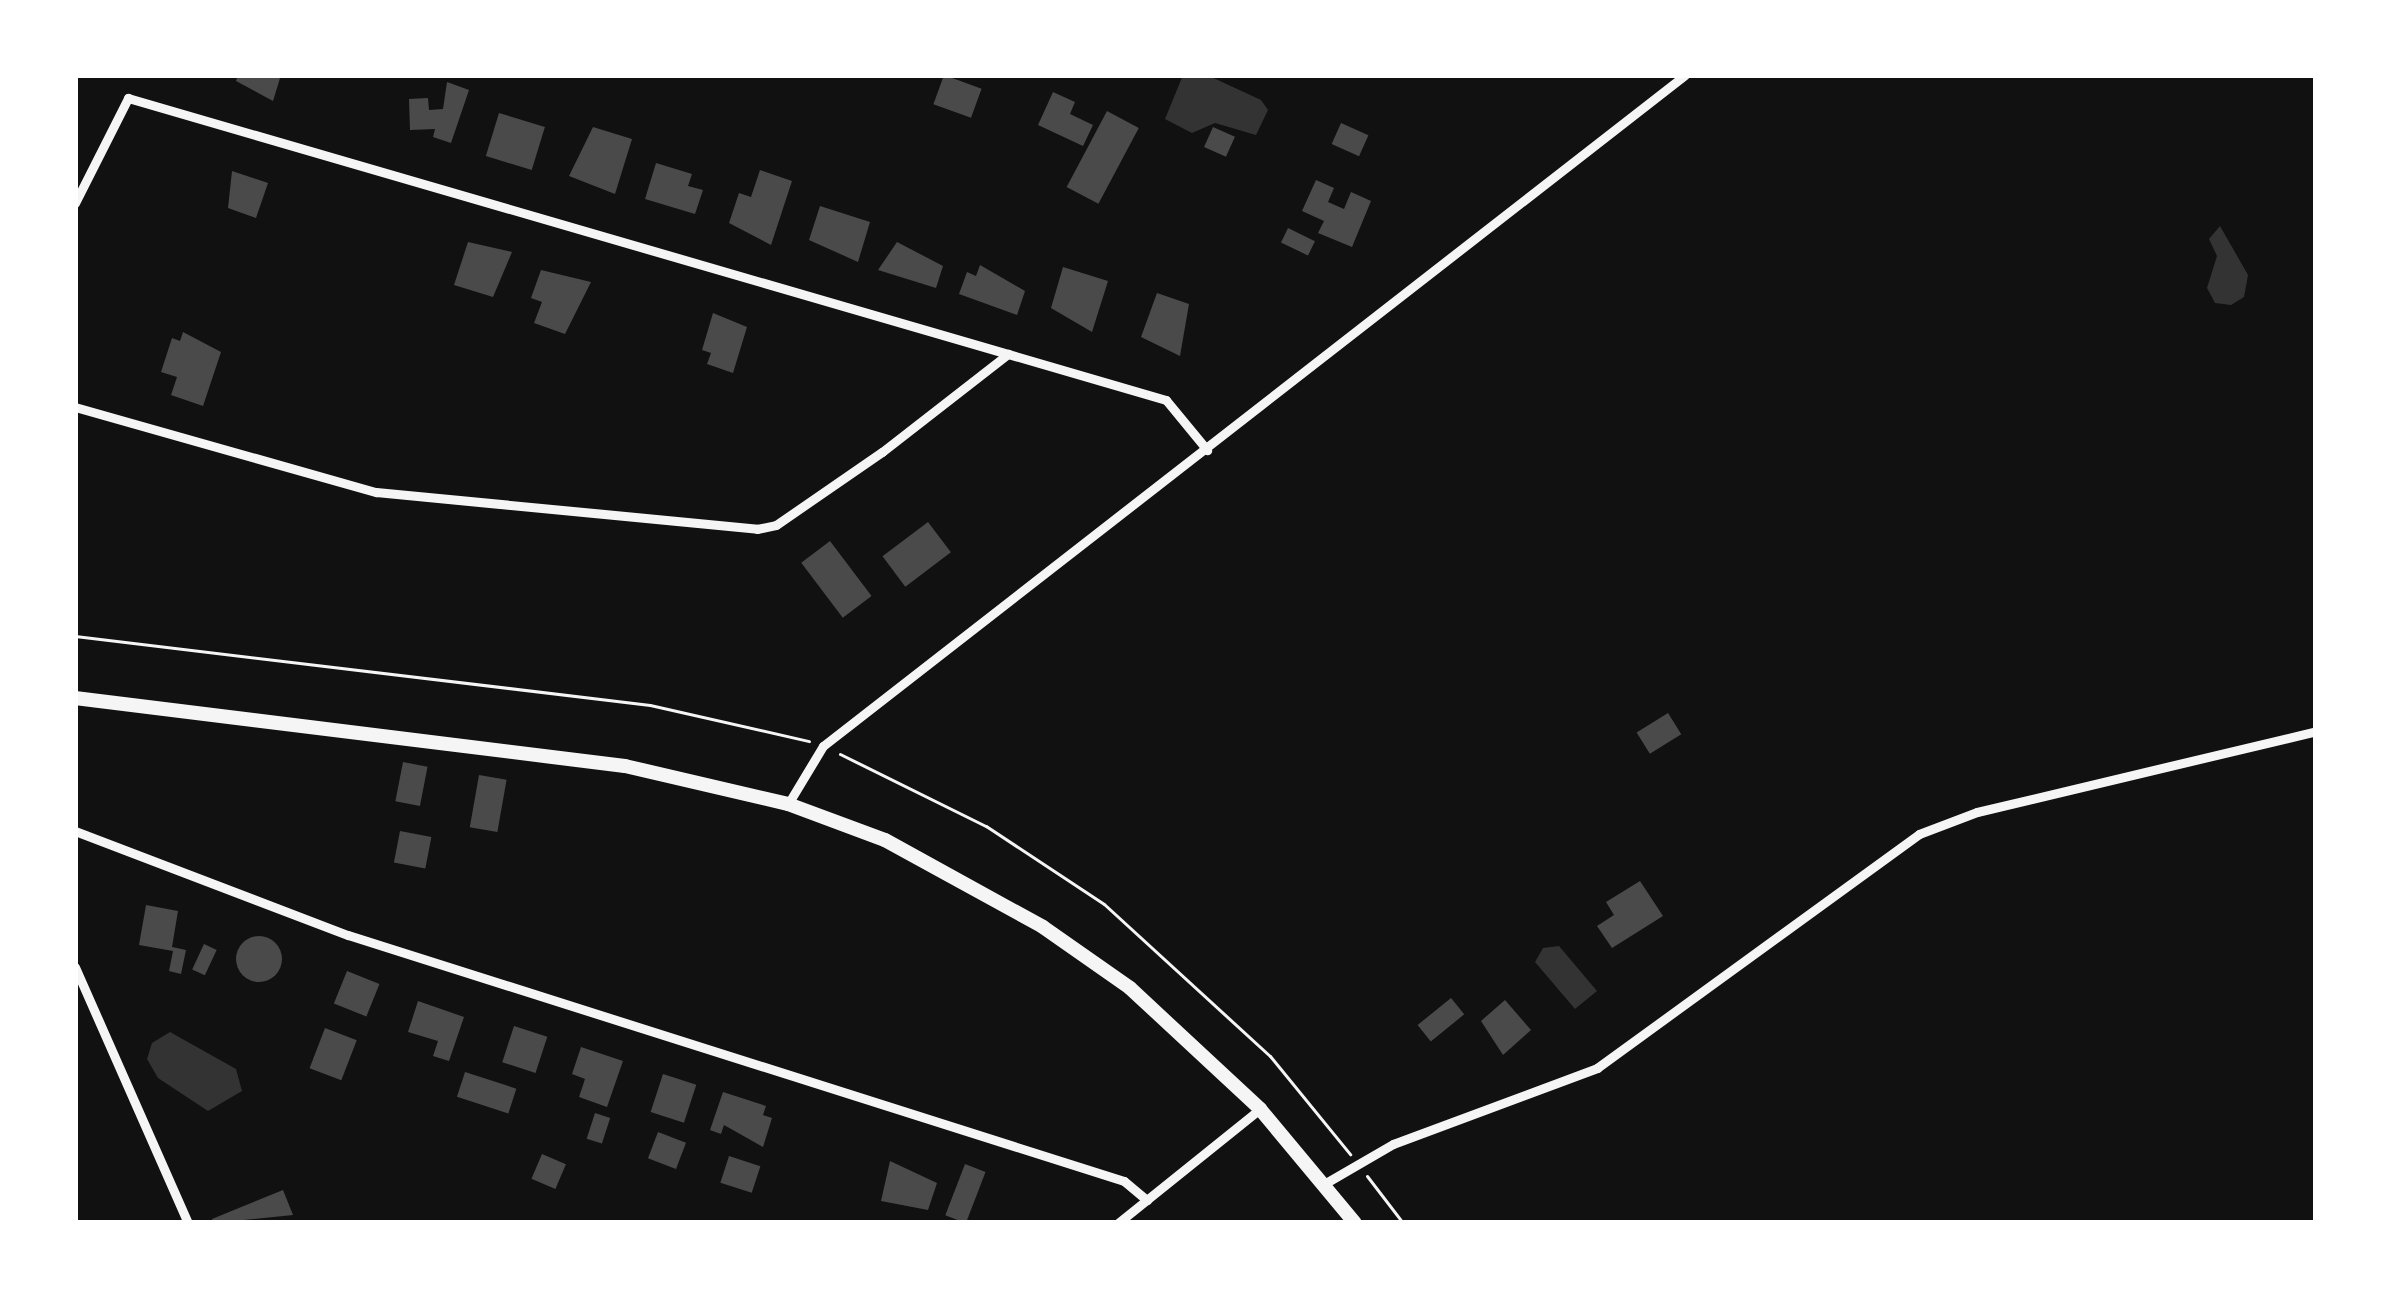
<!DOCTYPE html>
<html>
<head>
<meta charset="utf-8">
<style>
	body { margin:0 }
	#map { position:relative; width:2391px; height:1298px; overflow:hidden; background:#111; font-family:Jost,sans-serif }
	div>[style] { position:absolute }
	.water>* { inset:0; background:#333 }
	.building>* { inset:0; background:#4a4a4a; transform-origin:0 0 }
	.round { border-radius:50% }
	.path>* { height:3px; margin:-1.5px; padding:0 1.5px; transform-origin:1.5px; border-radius:1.5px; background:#f5f5f5 }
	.minor>* { height:9px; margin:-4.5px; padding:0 4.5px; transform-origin:4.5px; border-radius:4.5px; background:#f5f5f5 }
	.primary>* { height:14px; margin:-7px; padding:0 7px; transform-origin:7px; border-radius:7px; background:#f5f5f5 }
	span { translate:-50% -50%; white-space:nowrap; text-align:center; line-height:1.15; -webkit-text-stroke:9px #fff; paint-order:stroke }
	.frame { position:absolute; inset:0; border:78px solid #fff; pointer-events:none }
</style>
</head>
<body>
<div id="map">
	<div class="water">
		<i style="clip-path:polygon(1183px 75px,1207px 75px,1261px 100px,1268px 110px,1256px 135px,1215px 123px,1192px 133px,1165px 119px)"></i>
		<i style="clip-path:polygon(2220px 226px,2248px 275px,2244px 297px,2231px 305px,2215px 303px,2207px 288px,2217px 256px,2209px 239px)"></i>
		<i style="clip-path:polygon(1559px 946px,1597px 991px,1575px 1009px,1535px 962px,1543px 948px)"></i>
		<i style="clip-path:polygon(170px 1032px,236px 1069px,242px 1091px,208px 1111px,158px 1078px,147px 1059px,152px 1043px)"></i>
	</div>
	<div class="building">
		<i style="clip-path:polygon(238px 75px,281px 75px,273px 101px,236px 81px)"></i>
		<i style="left:944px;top:75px;width:40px;height:31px;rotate:20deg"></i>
		<i style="clip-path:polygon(447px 82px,469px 90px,451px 143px,433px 137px,435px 129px,410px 130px,409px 99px,428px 98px,429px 110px,443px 109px)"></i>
		<i style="clip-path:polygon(1053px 92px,1075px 102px,1070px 114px,1093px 125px,1083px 146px,1038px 125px)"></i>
		<i style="left:1107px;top:111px;width:36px;height:86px;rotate:28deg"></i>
		<i style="left:499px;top:113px;width:48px;height:45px;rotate:17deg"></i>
		<i style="left:1341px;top:123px;width:30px;height:23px;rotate:24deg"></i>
		<i style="clip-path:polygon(593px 127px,632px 139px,615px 194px,569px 176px)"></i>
		<i style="left:1213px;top:127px;width:24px;height:22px;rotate:24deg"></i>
		<i style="clip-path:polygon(656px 163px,692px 174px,688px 186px,703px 190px,695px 214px,645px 199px)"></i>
		<i style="clip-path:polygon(760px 170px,792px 181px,771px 245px,729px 223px,739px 193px,751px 197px)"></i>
		<i style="clip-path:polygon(232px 171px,268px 183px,256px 218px,228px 208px)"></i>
		<i style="clip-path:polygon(1316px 180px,1334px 188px,1328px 202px,1344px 209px,1351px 192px,1371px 201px,1352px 247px,1318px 233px,1324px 221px,1302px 211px)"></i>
		<i style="clip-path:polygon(820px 206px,870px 222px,858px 262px,809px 240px)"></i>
		<i style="left:1288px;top:228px;width:30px;height:16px;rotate:26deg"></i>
		<i style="clip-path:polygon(468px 242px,512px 252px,493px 297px,454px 285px)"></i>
		<i style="clip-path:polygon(897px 242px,943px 266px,936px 288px,878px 270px)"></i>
		<i style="clip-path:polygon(980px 265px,1025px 291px,1017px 315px,959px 294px,967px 272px,976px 276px)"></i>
		<i style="clip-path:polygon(1063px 267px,1108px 281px,1092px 332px,1051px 308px)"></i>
		<i style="clip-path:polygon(541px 270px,591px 282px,565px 334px,534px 323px,542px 302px,531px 298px)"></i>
		<i style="clip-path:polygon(1157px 293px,1189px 304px,1180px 356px,1141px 337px)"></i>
		<i style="clip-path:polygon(713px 313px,747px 327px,733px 373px,707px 364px,711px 353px,702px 350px)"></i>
		<i style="clip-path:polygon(183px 332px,221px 352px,203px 406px,171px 395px,177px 377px,161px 372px,172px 338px,180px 341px)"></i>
		<i style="left:928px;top:522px;width:38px;height:57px;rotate:53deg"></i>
		<i style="left:830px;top:541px;width:69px;height:36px;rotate:53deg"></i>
		<i style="left:1668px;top:713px;width:25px;height:37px;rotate:58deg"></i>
		<i style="left:403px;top:762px;width:25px;height:40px;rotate:11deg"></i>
		<i style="left:479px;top:775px;width:28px;height:53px;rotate:10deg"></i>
		<i style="left:400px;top:831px;width:32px;height:32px;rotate:11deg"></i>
		<i style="clip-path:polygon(1640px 881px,1663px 916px,1612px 948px,1597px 926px,1614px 915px,1606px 902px)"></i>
		<i style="clip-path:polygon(146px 905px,178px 911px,172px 947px,186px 950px,181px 974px,169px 971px,173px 951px,139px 945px)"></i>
		<i class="round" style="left:236px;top:936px;width:46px;height:46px"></i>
		<i style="left:204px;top:944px;width:14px;height:28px;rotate:25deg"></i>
		<i style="left:347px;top:971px;width:35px;height:35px;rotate:22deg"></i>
		<i style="left:1451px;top:998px;width:21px;height:43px;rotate:51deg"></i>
		<i style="clip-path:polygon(1505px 1000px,1531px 1030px,1503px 1055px,1481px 1021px)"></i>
		<i style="clip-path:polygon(418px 1001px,464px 1017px,449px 1061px,433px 1056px,438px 1041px,408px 1032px)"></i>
		<i style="left:514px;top:1026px;width:35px;height:38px;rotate:18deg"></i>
		<i style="left:325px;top:1028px;width:34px;height:43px;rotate:21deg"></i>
		<i style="clip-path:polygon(581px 1047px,623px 1061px,607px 1107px,579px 1097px,585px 1079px,572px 1074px)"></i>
		<i style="left:465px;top:1072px;width:54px;height:26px;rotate:18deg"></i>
		<i style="left:663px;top:1074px;width:35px;height:40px;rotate:18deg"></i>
		<i style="clip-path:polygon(723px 1092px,766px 1106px,763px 1115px,772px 1118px,763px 1147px,724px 1125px,721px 1134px,710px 1130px)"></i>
		<i style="left:595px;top:1113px;width:16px;height:27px;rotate:18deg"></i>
		<i style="left:658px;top:1132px;width:30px;height:28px;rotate:21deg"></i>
		<i style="left:542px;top:1154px;width:26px;height:27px;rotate:23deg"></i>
		<i style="left:729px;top:1156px;width:33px;height:28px;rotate:18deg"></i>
		<i style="clip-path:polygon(890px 1161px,937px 1183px,928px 1210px,881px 1201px)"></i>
		<i style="left:965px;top:1164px;width:22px;height:55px;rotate:21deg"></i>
		<i style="clip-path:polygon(283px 1190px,293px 1215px,213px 1223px,212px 1219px)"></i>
	</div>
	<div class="path">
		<i style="left:75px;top:636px;width:579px;rotate:6.84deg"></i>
		<i style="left:650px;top:705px;width:163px;rotate:12.8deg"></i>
		<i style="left:840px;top:754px;width:163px;rotate:26.3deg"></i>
		<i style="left:986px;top:826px;width:141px;rotate:33.5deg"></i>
		<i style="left:1104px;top:904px;width:225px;rotate:42.5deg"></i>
		<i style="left:1270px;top:1056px;width:127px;rotate:50.8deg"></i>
		<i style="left:1367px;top:1176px;width:59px;rotate:52.5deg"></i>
	</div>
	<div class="minor">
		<i style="left:75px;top:203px;width:118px;rotate:-63.2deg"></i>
		<i style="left:128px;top:98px;width:1081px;rotate:16.22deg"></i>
		<i style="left:1166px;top:400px;width:65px;rotate:50.6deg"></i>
		<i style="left:75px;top:407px;width:313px;rotate:15.8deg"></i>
		<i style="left:376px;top:492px;width:383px;rotate:5.5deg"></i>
		<i style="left:757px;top:529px;width:19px;rotate:-12deg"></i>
		<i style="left:776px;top:525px;width:129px;rotate:-34.6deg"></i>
		<i style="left:882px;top:452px;width:160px;rotate:-37.9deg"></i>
		<i style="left:788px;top:804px;width:68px;rotate:-58.9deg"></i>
		<i style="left:823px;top:746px;width:1092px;rotate:-37.9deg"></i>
		<i style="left:75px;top:831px;width:292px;rotate:20.9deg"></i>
		<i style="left:348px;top:935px;width:814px;rotate:17.59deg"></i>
		<i style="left:1124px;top:1181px;width:30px;rotate:40deg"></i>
		<i style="left:75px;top:967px;width:280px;rotate:66.2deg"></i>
		<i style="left:1324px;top:1184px;width:80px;rotate:-30.1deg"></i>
		<i style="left:1393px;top:1144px;width:218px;rotate:-20.4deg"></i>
		<i style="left:1597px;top:1068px;width:398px;rotate:-36deg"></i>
		<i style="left:1919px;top:834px;width:62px;rotate:-20.8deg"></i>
		<i style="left:1977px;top:812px;width:349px;rotate:-13.4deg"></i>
		<i style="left:1118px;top:1223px;width:182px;rotate:-38.8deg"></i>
	</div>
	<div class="primary">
		<i style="left:75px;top:698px;width:554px;rotate:7.05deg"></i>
		<i style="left:625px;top:766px;width:167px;rotate:13.1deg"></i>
		<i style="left:788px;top:804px;width:103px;rotate:20.4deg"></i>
		<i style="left:885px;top:840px;width:180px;rotate:28.8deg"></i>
		<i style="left:1043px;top:927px;width:106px;rotate:35deg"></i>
		<i style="left:1130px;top:988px;width:178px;rotate:42.9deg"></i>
		<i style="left:1260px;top:1109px;width:148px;rotate:50.2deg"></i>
	</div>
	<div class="frame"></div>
</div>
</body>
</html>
